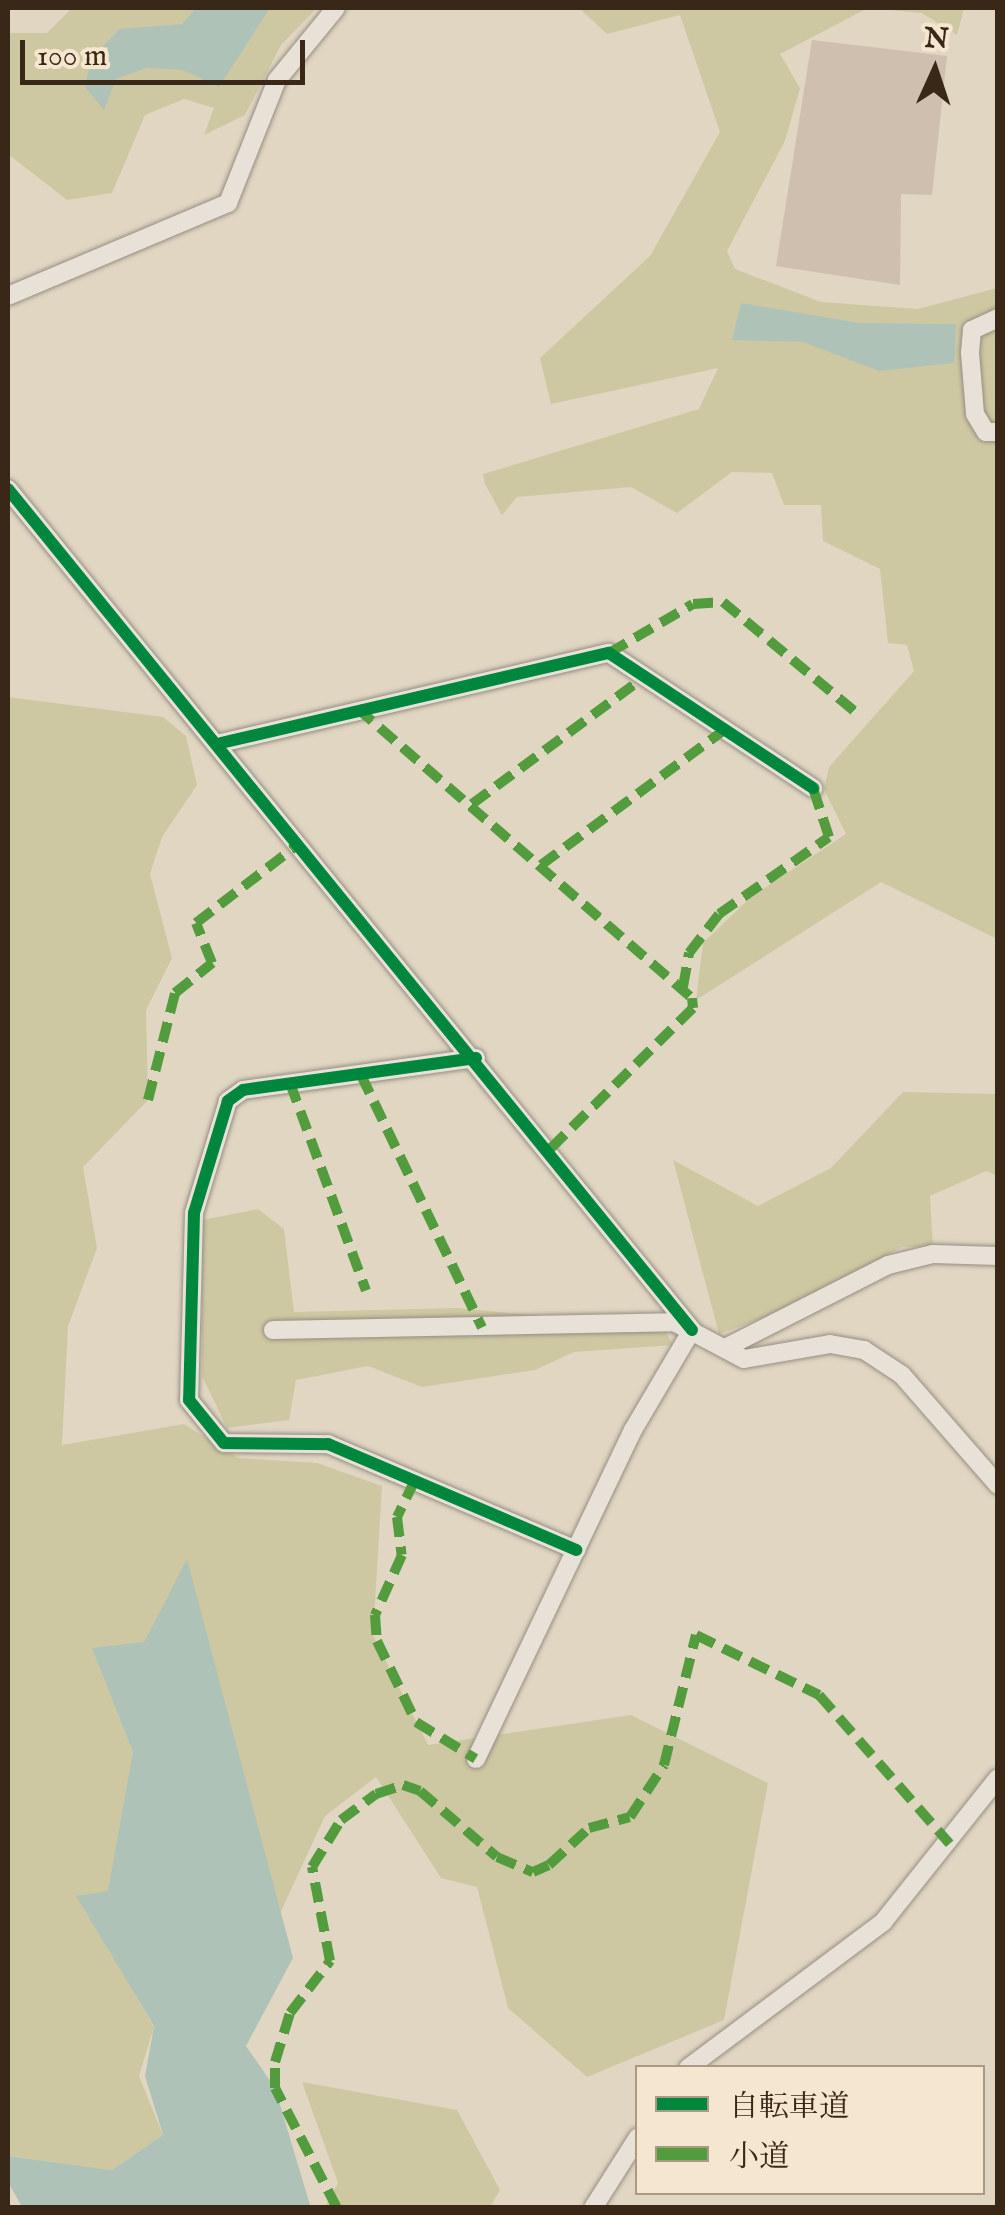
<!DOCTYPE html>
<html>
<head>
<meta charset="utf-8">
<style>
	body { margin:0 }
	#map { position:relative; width:1005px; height:2215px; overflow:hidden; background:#e1d6c2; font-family:"IM FELL English","Noto Serif JP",serif }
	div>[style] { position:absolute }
	.green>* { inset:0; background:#cec8a2 }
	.water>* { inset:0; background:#afc2b7 }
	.building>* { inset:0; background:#cebfaf }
	.roads { filter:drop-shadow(0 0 2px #968e81) drop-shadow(0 0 2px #968e81) }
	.minor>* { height:18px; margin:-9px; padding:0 9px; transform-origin:9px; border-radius:9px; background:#e7e1d7 }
	.quiet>* { height:10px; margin-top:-5px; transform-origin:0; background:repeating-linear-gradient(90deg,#529c3d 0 20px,transparent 0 30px) }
	.cycleway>* { height:12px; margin:-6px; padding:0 6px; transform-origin:6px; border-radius:6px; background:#00873e }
	span { translate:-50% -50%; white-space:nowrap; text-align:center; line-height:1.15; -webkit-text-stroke:9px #f4e6cf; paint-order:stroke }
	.frame { position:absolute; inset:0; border:10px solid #392817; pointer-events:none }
	.legend { position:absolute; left:635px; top:2065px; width:350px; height:130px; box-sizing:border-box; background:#f4e6cf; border:2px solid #a99a85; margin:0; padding:12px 18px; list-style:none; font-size:30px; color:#392817 }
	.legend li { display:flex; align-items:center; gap:20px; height:50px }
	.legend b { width:50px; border:2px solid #a99a85 }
	.north { position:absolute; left:885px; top:20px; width:100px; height:100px; -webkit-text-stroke:8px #f4e6cf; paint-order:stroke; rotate:3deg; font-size:28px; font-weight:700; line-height:40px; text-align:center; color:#392817 }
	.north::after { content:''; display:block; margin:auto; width:35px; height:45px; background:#392817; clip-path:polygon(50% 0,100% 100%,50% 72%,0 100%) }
	.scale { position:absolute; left:20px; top:40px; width:285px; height:45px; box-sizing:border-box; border:5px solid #392817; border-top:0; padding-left:12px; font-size:30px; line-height:35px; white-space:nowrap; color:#392817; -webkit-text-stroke:8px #f4e6cf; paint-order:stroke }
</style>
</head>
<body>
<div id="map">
	<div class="green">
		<i style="clip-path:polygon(72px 8px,317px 8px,281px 45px,245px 115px,204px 135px,214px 108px,184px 99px,145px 115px,112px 193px,67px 200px,8px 154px,8px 33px,47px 33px)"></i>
		<i style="clip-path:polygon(579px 8px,964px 8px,957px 35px,922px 13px,868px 8px,780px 54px,800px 88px,785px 141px,727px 251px,735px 269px,821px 302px,918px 309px,997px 288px,997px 939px,881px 882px,696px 1000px,703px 943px,751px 897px,846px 834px,824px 789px,829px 767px,914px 671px,907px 645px,888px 643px,880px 569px,823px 541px,821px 505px,784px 505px,772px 473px,732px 472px,677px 513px,631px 487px,517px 497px,502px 515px,485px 484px,483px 474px,699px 409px,718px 368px,551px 404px,540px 358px,650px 256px,720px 132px,680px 15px,607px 34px)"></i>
		<i style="clip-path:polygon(8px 697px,163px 717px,186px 736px,197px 785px,162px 837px,150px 874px,172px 958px,146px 1010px,148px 1100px,83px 1167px,97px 1248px,68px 1326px,62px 1445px,184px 1424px,238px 1458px,317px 1463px,382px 1486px,373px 1635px,428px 1745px,631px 1715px,768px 1783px,724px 2020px,587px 2077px,508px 2008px,477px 1887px,441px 1878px,376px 1777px,325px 1816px,259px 1959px,78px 1896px,154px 2027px,139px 2076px,163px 2135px,112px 2170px,8px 2156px)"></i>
		<i style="clip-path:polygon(903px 1092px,997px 1094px,997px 1176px,986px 1171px,930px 1196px,933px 1247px,902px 1247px,793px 1307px,719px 1334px,673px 1160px,758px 1206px,831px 1168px)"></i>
		<i style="clip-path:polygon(258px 1209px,284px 1229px,294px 1312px,457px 1308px,663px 1327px,673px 1345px,574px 1352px,535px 1370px,422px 1387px,368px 1366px,296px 1380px,289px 1420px,227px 1428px,202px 1376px,202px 1220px)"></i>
		<i style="clip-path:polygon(302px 2082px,457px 2110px,500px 2190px,490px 2207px,325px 2207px,338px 2183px)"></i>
	</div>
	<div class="water">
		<i style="clip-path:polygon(196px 8px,270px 8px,219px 87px,183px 70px,146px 68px,116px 79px,104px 110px,85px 87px,91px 60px,119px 29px,182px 24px)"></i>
		<i style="clip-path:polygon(741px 303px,859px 323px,956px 324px,954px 363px,879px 371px,803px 342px,732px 340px)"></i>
		<i style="clip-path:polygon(187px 1559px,293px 1958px,246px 2046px,275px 2088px,310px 2205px,22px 2207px,8px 2182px,8px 2156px,112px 2170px,163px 2135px,145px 2076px,154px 2026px,76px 1896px,108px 1891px,133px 1752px,92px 1648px,144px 1642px)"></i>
	</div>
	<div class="building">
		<i style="clip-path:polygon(812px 40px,947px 56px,932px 195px,901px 194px,900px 285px,776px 266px)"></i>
	</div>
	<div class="roads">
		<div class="minor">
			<i style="left:8px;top:296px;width:239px;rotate:-22.9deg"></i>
			<i style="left:228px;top:203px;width:132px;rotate:-68.3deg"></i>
			<i style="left:277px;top:80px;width:93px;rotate:-50.7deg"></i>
			<i style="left:998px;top:318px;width:29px;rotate:155deg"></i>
			<i style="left:972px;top:330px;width:23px;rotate:95deg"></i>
			<i style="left:970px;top:353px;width:61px;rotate:85.3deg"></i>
			<i style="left:975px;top:414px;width:21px;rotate:59deg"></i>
			<i style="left:986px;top:432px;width:12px"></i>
			<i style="left:8px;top:489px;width:1084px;rotate:50.88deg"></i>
			<i style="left:221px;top:743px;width:398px;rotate:-13.1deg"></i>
			<i style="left:609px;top:653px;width:245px;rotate:33.5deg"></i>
			<i style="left:476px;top:1058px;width:235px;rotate:172.2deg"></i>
			<i style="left:243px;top:1090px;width:19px;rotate:144deg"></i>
			<i style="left:228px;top:1101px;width:117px;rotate:106.9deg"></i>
			<i style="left:194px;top:1213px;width:187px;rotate:91.5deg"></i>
			<i style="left:189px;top:1400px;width:55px;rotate:50.9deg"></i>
			<i style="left:224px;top:1443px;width:104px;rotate:0.6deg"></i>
			<i style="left:328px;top:1444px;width:270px;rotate:23.1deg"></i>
			<i style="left:273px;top:1330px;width:401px;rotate:-1.1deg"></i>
			<i style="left:674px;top:1322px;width:79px;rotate:27.9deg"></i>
			<i style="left:744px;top:1359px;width:87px;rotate:-9.9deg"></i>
			<i style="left:830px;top:1344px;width:35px;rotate:10deg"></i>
			<i style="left:864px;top:1350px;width:45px;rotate:33.3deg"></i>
			<i style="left:902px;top:1375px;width:146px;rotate:48.9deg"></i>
			<i style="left:725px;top:1348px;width:183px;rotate:-27deg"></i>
			<i style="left:888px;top:1265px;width:46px;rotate:-13.7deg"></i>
			<i style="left:933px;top:1254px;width:65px;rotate:1.8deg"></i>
			<i style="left:476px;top:1759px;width:365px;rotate:-64.5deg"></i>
			<i style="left:633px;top:1430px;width:116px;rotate:-59.5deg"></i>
			<i style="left:688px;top:2068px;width:244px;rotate:-36.8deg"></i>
			<i style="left:883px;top:1922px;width:184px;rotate:-51.4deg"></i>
			<i style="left:593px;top:2208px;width:84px;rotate:-57.6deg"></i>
		</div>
	</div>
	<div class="quiet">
		<i style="left:609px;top:653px;width:97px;rotate:-30.3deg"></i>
		<i style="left:693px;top:604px;width:30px;rotate:-4deg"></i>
		<i style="left:723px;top:602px;width:175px;rotate:39.7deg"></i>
		<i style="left:357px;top:708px;width:443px;rotate:40.9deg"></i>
		<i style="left:692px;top:998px;width:10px;rotate:84deg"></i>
		<i style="left:693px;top:1008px;width:201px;rotate:135.4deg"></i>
		<i style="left:472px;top:804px;width:217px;rotate:-36.4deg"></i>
		<i style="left:541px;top:865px;width:236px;rotate:-36.4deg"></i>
		<i style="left:683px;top:987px;width:35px;rotate:-80deg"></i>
		<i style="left:689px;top:953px;width:49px;rotate:-52.4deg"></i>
		<i style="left:719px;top:914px;width:134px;rotate:-35deg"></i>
		<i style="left:829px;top:837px;width:52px;rotate:-108.1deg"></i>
		<i style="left:361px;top:1075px;width:280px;rotate:64.4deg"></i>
		<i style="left:290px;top:1083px;width:221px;rotate:69.9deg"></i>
		<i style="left:148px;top:1100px;width:110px;rotate:-75.8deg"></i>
		<i style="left:175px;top:993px;width:48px;rotate:-39deg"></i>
		<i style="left:212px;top:963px;width:43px;rotate:-111.8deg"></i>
		<i style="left:196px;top:923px;width:133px;rotate:-37.6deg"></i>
		<i style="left:415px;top:1480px;width:41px;rotate:115.9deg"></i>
		<i style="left:397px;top:1517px;width:38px;rotate:83deg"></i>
		<i style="left:402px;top:1555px;width:66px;rotate:114.2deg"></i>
		<i style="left:375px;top:1615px;width:26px;rotate:86deg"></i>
		<i style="left:377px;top:1641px;width:90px;rotate:64.3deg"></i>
		<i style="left:416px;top:1722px;width:70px;rotate:31.7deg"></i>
		<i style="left:337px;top:2208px;width:135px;rotate:-117.3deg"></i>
		<i style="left:275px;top:2088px;width:26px;rotate:-90deg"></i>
		<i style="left:275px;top:2062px;width:51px;rotate:-73deg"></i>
		<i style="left:290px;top:2013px;width:66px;rotate:-52.4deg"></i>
		<i style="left:330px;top:1961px;width:96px;rotate:-100.8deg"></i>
		<i style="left:312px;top:1867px;width:55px;rotate:-58.3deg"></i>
		<i style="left:341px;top:1820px;width:44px;rotate:-36.6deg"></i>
		<i style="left:376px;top:1794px;width:28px;rotate:-18deg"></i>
		<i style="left:403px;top:1785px;width:18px;rotate:19deg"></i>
		<i style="left:420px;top:1791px;width:101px;rotate:40.6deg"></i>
		<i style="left:497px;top:1857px;width:39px;rotate:23deg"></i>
		<i style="left:533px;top:1872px;width:17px;rotate:-24deg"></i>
		<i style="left:549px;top:1865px;width:54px;rotate:-42.8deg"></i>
		<i style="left:589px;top:1828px;width:42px;rotate:-15deg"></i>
		<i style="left:630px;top:1817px;width:62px;rotate:-56.8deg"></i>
		<i style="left:664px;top:1765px;width:134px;rotate:-76.2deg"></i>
		<i style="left:696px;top:1635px;width:137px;rotate:26deg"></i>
		<i style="left:819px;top:1695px;width:198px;rotate:48.7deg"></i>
	</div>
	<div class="cycleway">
		<i style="left:8px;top:489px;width:1084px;rotate:50.88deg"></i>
		<i style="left:221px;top:743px;width:398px;rotate:-13.1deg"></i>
		<i style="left:609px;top:653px;width:245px;rotate:33.5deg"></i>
		<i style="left:476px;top:1058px;width:235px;rotate:172.2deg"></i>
		<i style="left:243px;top:1090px;width:19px;rotate:144deg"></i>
		<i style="left:228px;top:1101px;width:117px;rotate:106.9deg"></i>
		<i style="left:194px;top:1213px;width:187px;rotate:91.5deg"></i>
		<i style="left:189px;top:1400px;width:55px;rotate:50.9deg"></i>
		<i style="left:224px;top:1443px;width:104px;rotate:0.6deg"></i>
		<i style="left:328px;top:1444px;width:270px;rotate:23.1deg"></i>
	</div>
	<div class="frame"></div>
	<ul class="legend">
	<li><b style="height:12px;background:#00873e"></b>自転車道</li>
	<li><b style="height:12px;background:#529c3d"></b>小道</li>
	</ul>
	<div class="north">N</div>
	<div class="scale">100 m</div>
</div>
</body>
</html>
